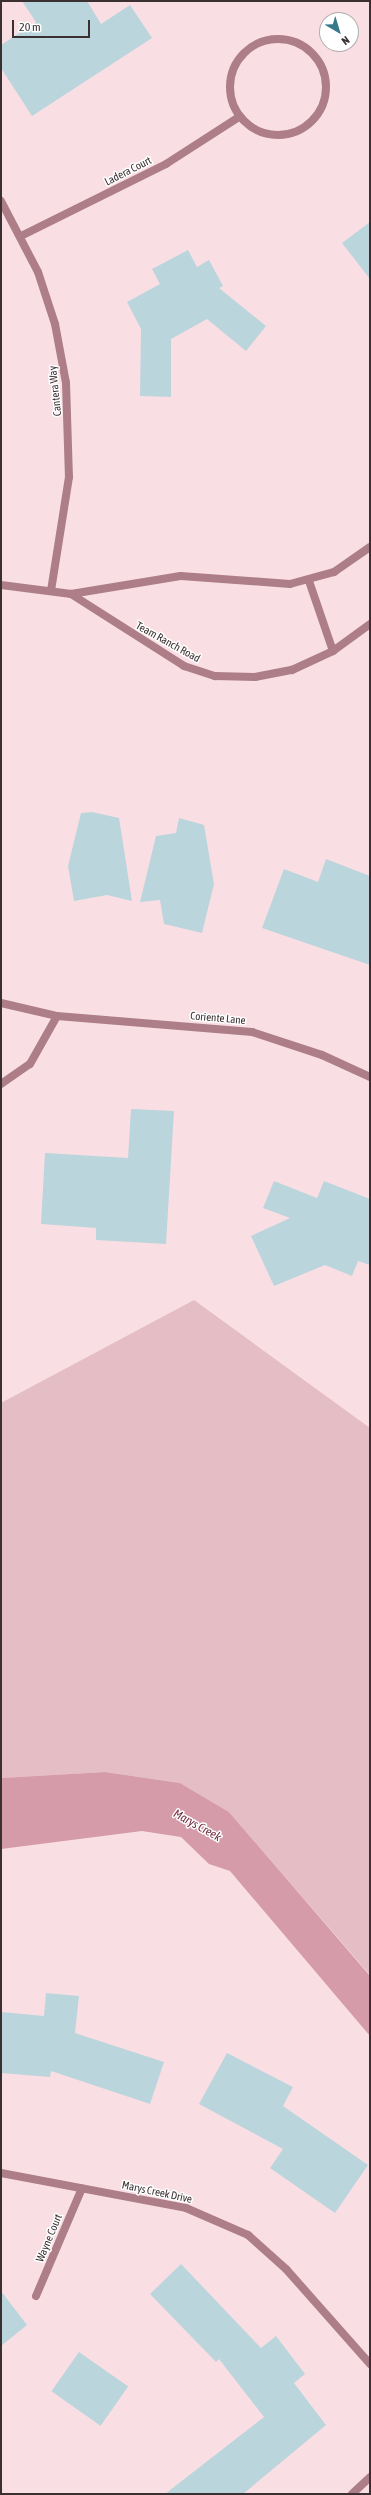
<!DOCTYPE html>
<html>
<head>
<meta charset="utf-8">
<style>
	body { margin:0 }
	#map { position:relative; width:371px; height:2495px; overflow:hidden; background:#f9dfe4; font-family:"Asap Condensed",sans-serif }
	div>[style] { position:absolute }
	.green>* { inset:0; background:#e4bdc5 }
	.water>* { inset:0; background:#d59ba8 }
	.building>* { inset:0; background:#bbd5dc; transform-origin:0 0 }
	.street>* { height:8px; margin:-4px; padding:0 4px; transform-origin:4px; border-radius:4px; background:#ad7e88 }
	.street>.ring { margin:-4px; padding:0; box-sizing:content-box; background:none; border:8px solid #ad7e88; border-radius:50% }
	span { translate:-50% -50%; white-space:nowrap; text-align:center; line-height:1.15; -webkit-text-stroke:3px #fff; paint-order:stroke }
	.street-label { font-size:11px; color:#3a3032 }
	.water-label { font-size:12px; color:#742d42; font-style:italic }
	.frame { position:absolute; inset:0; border:2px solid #3a3032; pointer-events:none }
	.north { position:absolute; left:319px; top:12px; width:40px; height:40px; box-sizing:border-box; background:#fff; border:1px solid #b0acad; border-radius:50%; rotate:142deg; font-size:11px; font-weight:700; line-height:16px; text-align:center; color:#3a3032 }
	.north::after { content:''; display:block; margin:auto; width:14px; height:18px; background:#367989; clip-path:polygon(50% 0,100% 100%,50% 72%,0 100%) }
	.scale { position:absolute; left:12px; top:20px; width:78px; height:18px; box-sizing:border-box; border:2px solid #3a3032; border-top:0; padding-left:5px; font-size:12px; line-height:14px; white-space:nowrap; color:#3a3032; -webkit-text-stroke:3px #fff; paint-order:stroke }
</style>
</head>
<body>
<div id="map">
	<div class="green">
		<i style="clip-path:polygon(194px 1300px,370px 1428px,370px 1975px,229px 1812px,180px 1783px,105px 1772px,1px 1778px,1px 1403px)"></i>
	</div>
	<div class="water">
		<i style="clip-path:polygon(105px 1772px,180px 1783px,229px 1812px,370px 1976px,370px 2036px,230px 1871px,209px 1864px,181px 1837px,142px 1831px,1px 1849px,1px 1778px)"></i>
	</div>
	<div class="building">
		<i style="clip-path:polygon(22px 1px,87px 1px,101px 24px,130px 5px,152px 38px,32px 116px,1px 68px,1px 45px,36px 22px)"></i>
		<i style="clip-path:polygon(370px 222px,370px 279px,342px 243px)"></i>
		<i style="clip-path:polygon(188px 250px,197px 267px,209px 260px,223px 286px,219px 288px,266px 326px,246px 351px,207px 319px,171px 339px,171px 397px,140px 396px,141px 329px,127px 302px,160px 284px,152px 269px)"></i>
		<i style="clip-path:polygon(92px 812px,119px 818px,132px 901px,107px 895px,74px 901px,68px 866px,81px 813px)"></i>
		<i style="clip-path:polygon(179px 818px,204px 825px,214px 884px,202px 933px,164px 924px,160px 900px,140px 902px,156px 836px,176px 833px)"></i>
		<i style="clip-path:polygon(326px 859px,370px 876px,370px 965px,262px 928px,284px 869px,318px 882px)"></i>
		<i style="clip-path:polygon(131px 1109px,174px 1111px,166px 1244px,96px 1240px,96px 1228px,41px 1224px,45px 1153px,128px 1158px)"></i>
		<i style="clip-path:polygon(274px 1181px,317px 1198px,324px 1181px,370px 1199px,370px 1265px,358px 1261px,352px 1276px,325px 1265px,274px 1286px,251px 1236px,290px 1218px,263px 1208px)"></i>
		<i style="clip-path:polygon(46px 1993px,79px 1996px,75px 2033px,164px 2062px,150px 2104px,51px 2071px,50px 2077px,1px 2073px,1px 2012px,44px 2016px)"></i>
		<i style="clip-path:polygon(227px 2053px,293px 2087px,283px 2106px,368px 2165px,335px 2213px,270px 2168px,283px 2149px,199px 2104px)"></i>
		<i style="clip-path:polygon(181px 2264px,261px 2348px,276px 2336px,305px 2374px,294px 2383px,326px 2425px,243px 2494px,165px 2494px,264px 2417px,219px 2359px,216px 2362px,150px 2294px)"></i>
		<i style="clip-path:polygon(1px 2291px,27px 2325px,1px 2346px)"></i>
		<i style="left:79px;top:2352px;width:60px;height:48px;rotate:35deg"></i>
	</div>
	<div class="street">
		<i class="ring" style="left:230px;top:39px;width:88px;height:88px"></i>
		<i style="left:1px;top:201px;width:80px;rotate:62.5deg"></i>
		<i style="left:38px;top:272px;width:55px;rotate:71.9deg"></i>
		<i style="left:55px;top:324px;width:60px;rotate:79.4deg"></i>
		<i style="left:66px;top:383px;width:94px;rotate:88.2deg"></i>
		<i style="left:69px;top:477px;width:115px;rotate:99deg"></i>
		<i style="left:21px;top:236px;width:162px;rotate:-26.4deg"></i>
		<i style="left:166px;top:164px;width:87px;rotate:-32.8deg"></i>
		<i style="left:309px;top:581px;width:74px;rotate:71.1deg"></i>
		<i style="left:1px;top:585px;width:71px;rotate:7.3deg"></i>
		<i style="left:71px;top:594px;width:111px;rotate:-9.3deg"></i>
		<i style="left:181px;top:576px;width:109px;rotate:4.2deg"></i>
		<i style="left:290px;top:584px;width:46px;rotate:-15.3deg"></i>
		<i style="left:334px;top:572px;width:44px;rotate:-34.8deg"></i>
		<i style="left:71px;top:594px;width:134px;rotate:32.5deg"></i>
		<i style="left:184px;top:666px;width:33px;rotate:18deg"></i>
		<i style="left:215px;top:676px;width:40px;rotate:1.4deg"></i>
		<i style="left:255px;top:677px;width:38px;rotate:-11deg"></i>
		<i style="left:292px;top:670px;width:45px;rotate:-24.9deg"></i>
		<i style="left:333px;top:651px;width:46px;rotate:-36.1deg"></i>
		<i style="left:1px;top:1003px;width:57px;rotate:13.1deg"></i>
		<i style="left:57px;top:1016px;width:196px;rotate:4.7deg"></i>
		<i style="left:252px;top:1032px;width:74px;rotate:18.2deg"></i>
		<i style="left:322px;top:1055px;width:53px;rotate:24.6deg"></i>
		<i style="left:1px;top:1084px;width:35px;rotate:-35deg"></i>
		<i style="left:30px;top:1064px;width:55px;rotate:-60.6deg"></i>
		<i style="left:1px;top:2173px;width:188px;rotate:10.7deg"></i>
		<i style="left:186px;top:2208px;width:68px;rotate:23.5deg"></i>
		<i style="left:248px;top:2235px;width:51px;rotate:41.8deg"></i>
		<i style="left:286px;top:2269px;width:127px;rotate:48.5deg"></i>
		<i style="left:36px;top:2296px;width:117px;rotate:-66.9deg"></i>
		<i style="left:352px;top:2494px;width:25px;rotate:-43deg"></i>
	</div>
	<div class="street-label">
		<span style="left:128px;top:171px;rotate:-27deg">Ladera Court</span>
		<span style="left:55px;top:391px;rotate:-96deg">Cantera Way</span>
		<span style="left:168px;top:642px;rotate:29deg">Team Ranch Road</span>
		<span style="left:218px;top:1018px;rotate:5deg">Coriente Lane</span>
		<span style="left:157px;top:2192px;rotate:12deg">Marys Creek Drive</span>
		<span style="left:49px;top:2238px;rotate:-67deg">Wayne Court</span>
	</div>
	<div class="water-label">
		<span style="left:197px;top:1826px;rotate:29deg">Marys Creek</span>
	</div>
	<div class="frame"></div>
	<div class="north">N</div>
	<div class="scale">20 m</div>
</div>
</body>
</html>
